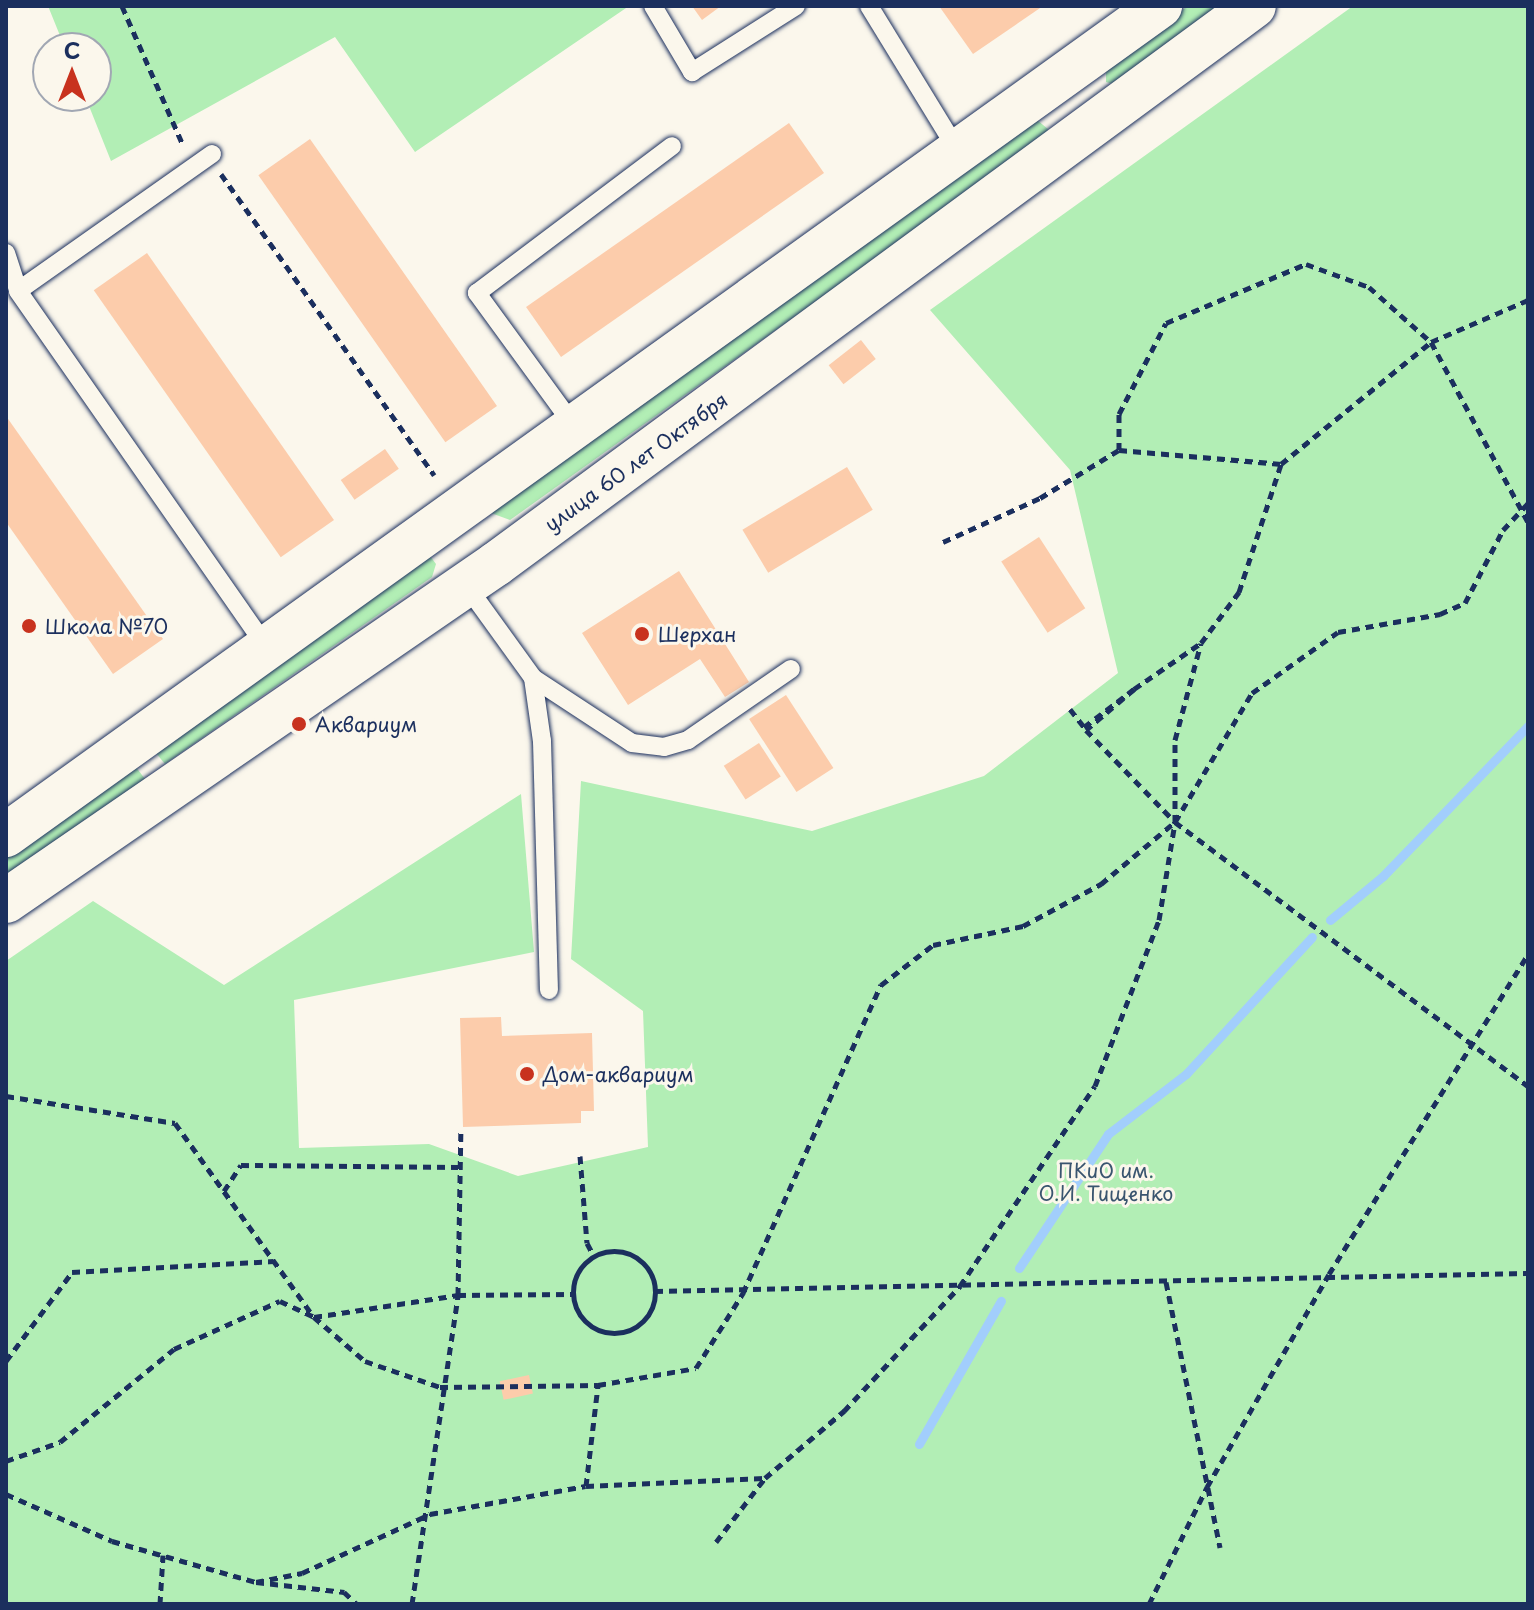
<!DOCTYPE html>
<html>
<head>
<meta charset="utf-8">
<style>
	body { margin:0 }
	#map { position:relative; width:1534px; height:1610px; overflow:hidden; background:#fbf7ec; font-family:"Playpen Sans",sans-serif }
	div>[style] { position:absolute }
	.green>* { inset:0; background:#b2eeb5 }
	.stream>* { height:9px; margin:-4.5px; padding:0 4.5px; transform-origin:4.5px; border-radius:4.5px; background:#a2cefc }
	.building>* { inset:0; background:#fcccab; transform-origin:0 0 }
	.path>* { height:5px; margin-top:-2.5px; transform-origin:0; background:repeating-linear-gradient(90deg,#1b2f5e 0 8px,transparent 0 14px) }
	.path>.ring { margin:-2.5px; padding:0; box-sizing:content-box; background:none; border:5px solid #1b2f5e; border-radius:50% }
	.roads { filter:drop-shadow(0 0 2px #1b2f5e) drop-shadow(0 0 2px #1b2f5e) }
	.lane>* { height:18px; margin:-9px; padding:0 9px; transform-origin:9px; border-radius:9px; background:#fbf7ec }
	.secondary>* { height:44px; margin:-22px; padding:0 22px; transform-origin:22px; border-radius:22px; background:#fbf7ec }
	.dots>* { width:22px; height:22px; translate:-50% -50%; box-sizing:border-box; border:4px solid #fbf7ec; border-radius:50% }
	span { translate:-50% -50%; white-space:nowrap; text-align:center; line-height:1.15; -webkit-text-stroke:6px #fbf7ec; paint-order:stroke }
	.street-label { font-size:20px; color:#1b2f5e }
	.poi-label { font-size:20px; color:#1b2f5e }
	.left { translate:0 -50%; text-align:left }
	.park-label { font-size:20px; color:#39556f }
	.frame { position:absolute; inset:0; border:8px solid #1b2f5e; pointer-events:none }
	.north { position:absolute; left:32px; top:32px; width:80px; height:80px; box-sizing:border-box; background:#fbf7ec; border:2px solid #a1a7b3; border-radius:50%; rotate:0deg; font-size:22px; font-weight:700; line-height:32px; text-align:center; color:#1b2f5e }
	.north::after { content:''; display:block; margin:auto; width:28px; height:36px; background:#c8321e; clip-path:polygon(50% 0,100% 100%,50% 72%,0 100%) }
</style>
</head>
<body>
<div id="map">
	<div class="green">
		<i style="clip-path:polygon(48px 6px,629px 6px,415px 152px,335px 37px,111px 161px,85px 96px,96px 96px,96px 48px,65px 48px)"></i>
		<i style="clip-path:polygon(1188px 6px,1229px 6px,1113px 84px,1106px 82px,1106px 64px)"></i>
		<i style="clip-path:polygon(1353px 6px,1528px 6px,1528px 1604px,6px 1604px,6px 961px,93px 901px,224px 985px,521px 794px,534px 952px,294px 1000px,299px 1148px,429px 1144px,518px 1176px,648px 1147px,643px 1011px,571px 959px,581px 781px,812px 831px,984px 776px,1118px 673px,1070px 470px,930px 310px)"></i>
		<i style="clip-path:polygon(1037px 120px,1048px 129px,1046px 137px,510px 520px,491px 513px)"></i>
		<i style="clip-path:polygon(430px 556px,436px 564px,432px 577px,165px 764px,151px 747px)"></i>
		<i style="clip-path:polygon(132px 762px,145px 779px,6px 879px,6px 851px)"></i>
	</div>
	<div class="stream">
		<i style="left:1330px;top:920px;width:69px;rotate:-39.7deg"></i>
		<i style="left:1383px;top:876px;width:209px;rotate:-46deg"></i>
		<i style="left:1019px;top:1268px;width:161px;rotate:-56.4deg"></i>
		<i style="left:1108px;top:1134px;width:98px;rotate:-37.6deg"></i>
		<i style="left:1186px;top:1074px;width:186px;rotate:-47.4deg"></i>
		<i style="left:919px;top:1444px;width:165px;rotate:-60.2deg"></i>
	</div>
	<div class="building">
		<i style="clip-path:polygon(692px 6px,721px 6px,702px 20px)"></i>
		<i style="clip-path:polygon(939px 6px,1043px 6px,973px 54px)"></i>
		<i style="left:789px;top:123px;width:61px;height:321px;rotate:55deg"></i>
		<i style="left:310px;top:139px;width:326px;height:63px;rotate:55deg"></i>
		<i style="left:147px;top:253px;width:326px;height:65px;rotate:55deg"></i>
		<i style="left:861px;top:340px;width:24px;height:41px;rotate:52deg"></i>
		<i style="clip-path:polygon(6px 416px,163px 639px,113px 674px,6px 522px)"></i>
		<i style="left:385px;top:449px;width:24px;height:54px;rotate:55deg"></i>
		<i style="left:847px;top:467px;width:50px;height:122px;rotate:59deg"></i>
		<i style="left:1039px;top:537px;width:85px;height:45px;rotate:57deg"></i>
		<i style="clip-path:polygon(679px 571px,749px 682px,725px 697px,700px 659px,628px 705px,582px 633px)"></i>
		<i style="left:786px;top:695px;width:87px;height:44px;rotate:57deg"></i>
		<i style="left:759px;top:743px;width:40px;height:42px;rotate:57deg"></i>
		<i style="clip-path:polygon(501px 1017px,502px 1036px,592px 1033px,594px 1111px,581px 1111px,581px 1123px,463px 1127px,460px 1018px)"></i>
		<i style="left:529px;top:1375px;width:19px;height:30px;rotate:78deg"></i>
	</div>
	<div class="path">
		<i style="left:122px;top:6px;width:152px;rotate:66.3deg"></i>
		<i style="left:221px;top:174px;width:369px;rotate:54.7deg"></i>
		<i style="left:1119px;top:450px;width:36px;rotate:-90deg"></i>
		<i style="left:1119px;top:414px;width:102px;rotate:-62.7deg"></i>
		<i style="left:1166px;top:323px;width:152px;rotate:-22.9deg"></i>
		<i style="left:1306px;top:264px;width:67px;rotate:20.1deg"></i>
		<i style="left:1369px;top:287px;width:83px;rotate:41.6deg"></i>
		<i style="left:1431px;top:342px;width:204px;rotate:61.7deg"></i>
		<i style="left:943px;top:542px;width:107px;rotate:-24.4deg"></i>
		<i style="left:1040px;top:498px;width:92px;rotate:-31.3deg"></i>
		<i style="left:1119px;top:450px;width:163px;rotate:4.9deg"></i>
		<i style="left:1134px;top:689px;width:81px;rotate:-34.5deg"></i>
		<i style="left:1070px;top:709px;width:23px;rotate:52deg"></i>
		<i style="left:1084px;top:727px;width:63px;rotate:-37.2deg"></i>
		<i style="left:1134px;top:689px;width:63px;rotate:139.5deg"></i>
		<i style="left:1086px;top:730px;width:128px;rotate:45.9deg"></i>
		<i style="left:1175px;top:822px;width:441px;rotate:36.8deg"></i>
		<i style="left:6px;top:1096px;width:171px;rotate:9.1deg"></i>
		<i style="left:175px;top:1123px;width:239px;rotate:54.4deg"></i>
		<i style="left:314px;top:1317px;width:67px;rotate:40.8deg"></i>
		<i style="left:365px;top:1361px;width:79px;rotate:19.1deg"></i>
		<i style="left:440px;top:1387px;width:158px;rotate:-0.7deg"></i>
		<i style="left:598px;top:1385px;width:99px;rotate:-9.8deg"></i>
		<i style="left:696px;top:1368px;width:89px;rotate:-57.9deg"></i>
		<i style="left:743px;top:1293px;width:338px;rotate:-65.9deg"></i>
		<i style="left:881px;top:985px;width:66px;rotate:-37.6deg"></i>
		<i style="left:933px;top:945px;width:92px;rotate:-11.9deg"></i>
		<i style="left:1023px;top:926px;width:89px;rotate:-28.3deg"></i>
		<i style="left:1101px;top:884px;width:97px;rotate:-40deg"></i>
		<i style="left:1175px;top:822px;width:150px;rotate:-59.2deg"></i>
		<i style="left:1252px;top:693px;width:105px;rotate:-35.3deg"></i>
		<i style="left:1338px;top:632px;width:104px;rotate:-10deg"></i>
		<i style="left:1440px;top:614px;width:27px;rotate:-24deg"></i>
		<i style="left:1465px;top:603px;width:82px;rotate:-62.5deg"></i>
		<i style="left:1503px;top:530px;width:37px;rotate:-47deg"></i>
		<i style="left:580px;top:1156px;width:87px;rotate:85.4deg"></i>
		<i style="left:587px;top:1243px;width:15px;rotate:62deg"></i>
		<i style="left:224px;top:1191px;width:31px;rotate:-57deg"></i>
		<i style="left:241px;top:1165px;width:217px;rotate:0.5deg"></i>
		<i class="ring" style="left:573px;top:1251px;width:77px;height:77px"></i>
		<i style="left:1166px;top:1282px;width:271px;rotate:78.5deg"></i>
		<i style="left:655px;top:1291px;width:873px;rotate:-1.18deg"></i>
		<i style="left:6px;top:1361px;width:111px;rotate:-53.4deg"></i>
		<i style="left:72px;top:1272px;width:202px;rotate:-3.1deg"></i>
		<i style="left:6px;top:1461px;width:57px;rotate:-19.4deg"></i>
		<i style="left:60px;top:1442px;width:147px;rotate:-39.2deg"></i>
		<i style="left:174px;top:1349px;width:116px;rotate:-24.4deg"></i>
		<i style="left:280px;top:1301px;width:38px;rotate:25deg"></i>
		<i style="left:314px;top:1317px;width:146px;rotate:-8.7deg"></i>
		<i style="left:458px;top:1295px;width:116px;rotate:-0.5deg"></i>
		<i style="left:586px;top:1486px;width:102px;rotate:-83.2deg"></i>
		<i style="left:6px;top:1494px;width:116px;rotate:23.9deg"></i>
		<i style="left:112px;top:1541px;width:150px;rotate:15.9deg"></i>
		<i style="left:256px;top:1582px;width:89px;rotate:6.5deg"></i>
		<i style="left:344px;top:1592px;width:18px;rotate:43deg"></i>
		<i style="left:716px;top:1542px;width:81px;rotate:-52.6deg"></i>
		<i style="left:256px;top:1582px;width:47px;rotate:-11.1deg"></i>
		<i style="left:302px;top:1573px;width:141px;rotate:-24.7deg"></i>
		<i style="left:430px;top:1514px;width:158px;rotate:-10.2deg"></i>
		<i style="left:586px;top:1486px;width:179px;rotate:-2.6deg"></i>
		<i style="left:765px;top:1478px;width:104px;rotate:-40.3deg"></i>
		<i style="left:844px;top:1411px;width:171px;rotate:-47.1deg"></i>
		<i style="left:960px;top:1286px;width:241px;rotate:-56deg"></i>
		<i style="left:1095px;top:1086px;width:178px;rotate:-68.9deg"></i>
		<i style="left:1159px;top:920px;width:99px;rotate:-80.7deg"></i>
		<i style="left:1175px;top:822px;width:82px;rotate:-90deg"></i>
		<i style="left:1175px;top:740px;width:100px;rotate:-75deg"></i>
		<i style="left:1201px;top:643px;width:64px;rotate:-53.3deg"></i>
		<i style="left:1239px;top:592px;width:135px;rotate:-71.8deg"></i>
		<i style="left:1281px;top:464px;width:193px;rotate:-39.1deg"></i>
		<i style="left:1431px;top:342px;width:106px;rotate:-23.4deg"></i>
		<i style="left:160px;top:1604px;width:49px;rotate:-86.5deg"></i>
		<i style="left:412px;top:1604px;width:312px;rotate:-81.5deg"></i>
		<i style="left:458px;top:1295px;width:165px;rotate:-89deg"></i>
		<i style="left:1149px;top:1604px;width:131px;rotate:-63.6deg"></i>
		<i style="left:1207px;top:1487px;width:245px;rotate:-60.2deg"></i>
		<i style="left:1329px;top:1274px;width:377px;rotate:-58.1deg"></i>
	</div>
	<div class="roads">
		<div class="lane">
			<i style="left:653px;top:6px;width:77px;rotate:59.4deg"></i>
			<i style="left:692px;top:72px;width:123px;rotate:-32.4deg"></i>
			<i style="left:869px;top:6px;width:170px;rotate:58.5deg"></i>
			<i style="left:212px;top:154px;width:237px;rotate:144.8deg"></i>
			<i style="left:18px;top:291px;width:435px;rotate:55.1deg"></i>
			<i style="left:6px;top:253px;width:40px;rotate:72deg"></i>
			<i style="left:574px;top:426px;width:165px;rotate:-126.1deg"></i>
			<i style="left:477px;top:293px;width:244px;rotate:-37deg"></i>
			<i style="left:466px;top:585px;width:115px;rotate:54.2deg"></i>
			<i style="left:533px;top:678px;width:118px;rotate:33.3deg"></i>
			<i style="left:632px;top:743px;width:32px;rotate:7deg"></i>
			<i style="left:664px;top:747px;width:25px;rotate:-16deg"></i>
			<i style="left:688px;top:740px;width:125px;rotate:-34.6deg"></i>
			<i style="left:533px;top:678px;width:64px;rotate:81.9deg"></i>
			<i style="left:542px;top:741px;width:249px;rotate:88.4deg"></i>
		</div>
		<div class="secondary">
			<i style="left:6px;top:835px;width:1421px;rotate:-35.69deg"></i>
			<i style="left:6px;top:901px;width:595px;rotate:-34.52deg"></i>
			<i style="left:496px;top:564px;width:941px;rotate:-36.36deg"></i>
		</div>
	</div>
	<div class="dots">
		<i style="left:29px;top:626px;background:#c8321e"></i>
		<i style="left:642px;top:634px;background:#c8321e"></i>
		<i style="left:299px;top:724px;background:#c8321e"></i>
		<i style="left:527px;top:1074px;background:#c8321e"></i>
	</div>
	<div class="street-label">
		<span style="left:636px;top:462px;rotate:-36deg">улица 60 лет Октября</span>
	</div>
	<div class="poi-label">
		<span class="left" style="left:45px;top:626px">Школа №70</span>
		<span class="left" style="left:658px;top:634px">Шерхан</span>
		<span class="left" style="left:315px;top:724px">Аквариум</span>
		<span class="left" style="left:543px;top:1074px">Дом-аквариум</span>
	</div>
	<div class="park-label">
		<span style="left:1106px;top:1182px">ПКиО им.<br>О.И. Тищенко</span>
	</div>
	<div class="frame"></div>
	<div class="north">С</div>
</div>
</body>
</html>
